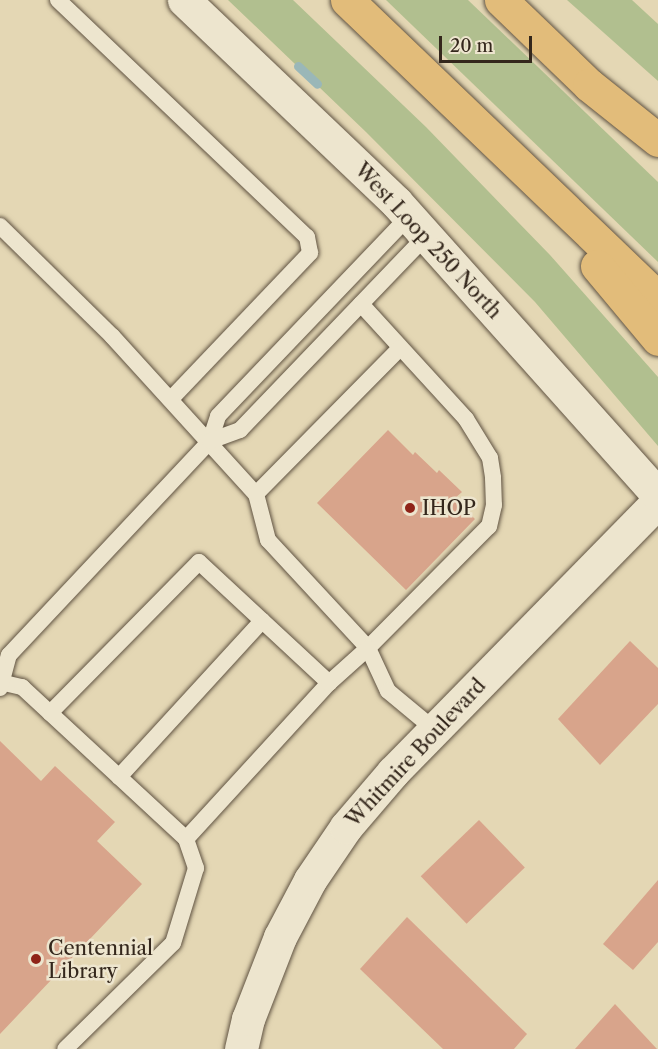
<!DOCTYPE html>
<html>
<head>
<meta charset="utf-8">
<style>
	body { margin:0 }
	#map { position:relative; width:658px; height:1049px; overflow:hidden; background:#e4d7b4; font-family:"Libre Caslon Text",serif }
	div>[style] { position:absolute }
	.green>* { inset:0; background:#b1bf8f }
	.stream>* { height:9px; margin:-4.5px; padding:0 4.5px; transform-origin:4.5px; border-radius:4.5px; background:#9ab7b8 }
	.building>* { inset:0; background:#d8a48b; transform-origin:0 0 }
	.roads { filter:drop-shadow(0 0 2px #605342) drop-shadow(0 0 2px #605342) }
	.service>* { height:16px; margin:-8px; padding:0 8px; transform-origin:8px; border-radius:8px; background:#ede5ce }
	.minor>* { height:33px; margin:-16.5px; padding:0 16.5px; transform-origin:16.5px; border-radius:16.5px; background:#ede5ce }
	.secondary>* { height:33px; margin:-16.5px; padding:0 16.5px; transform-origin:16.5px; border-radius:16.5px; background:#ede5ce }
	.motorway>* { height:33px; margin:-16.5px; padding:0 16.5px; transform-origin:16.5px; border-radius:16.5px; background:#e2bc7a }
	.dots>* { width:16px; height:16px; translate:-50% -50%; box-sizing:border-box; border:3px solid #ede5ce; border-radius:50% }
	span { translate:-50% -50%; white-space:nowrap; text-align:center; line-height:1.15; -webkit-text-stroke:5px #ede5ce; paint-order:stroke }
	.street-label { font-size:20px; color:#34271c }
	.poi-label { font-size:20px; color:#34271c }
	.left { translate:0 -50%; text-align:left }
	.scale { position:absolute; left:439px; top:36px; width:93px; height:27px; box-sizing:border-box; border:3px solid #34271c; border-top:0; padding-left:8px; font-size:18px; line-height:21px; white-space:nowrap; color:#34271c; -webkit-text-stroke:4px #ede5ce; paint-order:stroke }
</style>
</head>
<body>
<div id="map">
	<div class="green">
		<i style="clip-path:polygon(228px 0,293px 0,426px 127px,550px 255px,658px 377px,658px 446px,535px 302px,366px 132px)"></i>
		<i style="clip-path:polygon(386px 0,468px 0,658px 182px,658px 262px)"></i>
		<i style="clip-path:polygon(567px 0,632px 0,658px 24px,658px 81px)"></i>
	</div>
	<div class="stream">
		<i style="left:298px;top:66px;width:26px;rotate:43deg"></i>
	</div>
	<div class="building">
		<i style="clip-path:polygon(388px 430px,413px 455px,415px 452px,437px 473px,439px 470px,462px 492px,454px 499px,475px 519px,406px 590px,317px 503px)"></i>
		<i style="clip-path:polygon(630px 641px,658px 668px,658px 704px,600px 765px,558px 719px)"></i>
		<i style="clip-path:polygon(0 741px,41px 781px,55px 766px,115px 822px,97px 841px,142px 884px,0 1034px)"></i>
		<i style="left:479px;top:820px;width:66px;height:81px;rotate:46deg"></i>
		<i style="clip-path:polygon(658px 880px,658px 942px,633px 970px,603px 944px)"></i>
		<i style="clip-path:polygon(407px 917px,527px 1034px,514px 1049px,443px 1049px,360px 969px)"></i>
		<i style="clip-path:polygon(615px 1004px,657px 1049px,575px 1049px)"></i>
	</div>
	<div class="roads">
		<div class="service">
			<i style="left:58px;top:0;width:344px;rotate:43.6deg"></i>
			<i style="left:307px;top:237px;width:16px;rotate:79deg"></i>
			<i style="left:310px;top:253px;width:202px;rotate:133.6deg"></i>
			<i style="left:0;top:226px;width:157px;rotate:44.5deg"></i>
			<i style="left:112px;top:336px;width:214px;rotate:47.7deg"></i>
			<i style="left:361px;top:304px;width:156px;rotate:47.6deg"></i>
			<i style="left:466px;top:419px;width:46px;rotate:58.4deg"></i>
			<i style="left:490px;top:458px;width:20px;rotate:81deg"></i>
			<i style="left:493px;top:478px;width:27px;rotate:88deg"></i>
			<i style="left:494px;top:505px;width:22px;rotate:103deg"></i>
			<i style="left:489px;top:526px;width:172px;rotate:134.8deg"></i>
			<i style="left:368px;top:648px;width:147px;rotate:-132.8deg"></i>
			<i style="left:268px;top:540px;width:48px;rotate:-104.6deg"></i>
			<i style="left:256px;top:494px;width:205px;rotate:-45.4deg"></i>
			<i style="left:210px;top:441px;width:26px;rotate:-72deg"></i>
			<i style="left:218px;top:416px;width:277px;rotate:-46.3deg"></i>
			<i style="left:0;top:682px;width:23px;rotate:13deg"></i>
			<i style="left:22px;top:687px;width:224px;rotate:42.8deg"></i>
			<i style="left:186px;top:839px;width:31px;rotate:71deg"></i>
			<i style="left:196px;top:868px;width:78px;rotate:107deg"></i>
			<i style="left:173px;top:943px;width:151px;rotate:135.5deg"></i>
			<i style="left:0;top:688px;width:34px;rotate:-75deg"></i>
			<i style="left:9px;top:655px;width:294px;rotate:-46.8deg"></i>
			<i style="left:210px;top:441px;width:32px;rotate:-20deg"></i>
			<i style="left:240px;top:430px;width:269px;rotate:-46.2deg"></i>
			<i style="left:50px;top:713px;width:212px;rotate:-45.4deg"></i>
			<i style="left:199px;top:562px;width:178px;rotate:42.9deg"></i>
			<i style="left:119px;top:777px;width:212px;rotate:-47.5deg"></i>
			<i style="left:186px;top:839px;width:212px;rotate:-47.5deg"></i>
			<i style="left:329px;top:683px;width:52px;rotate:-41.9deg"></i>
			<i style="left:368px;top:648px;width:47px;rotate:65.1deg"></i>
			<i style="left:388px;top:691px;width:61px;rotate:39.7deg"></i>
		</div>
		<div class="minor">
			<i style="left:241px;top:1049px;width:31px;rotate:-77deg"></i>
			<i style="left:248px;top:1019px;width:88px;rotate:-68.7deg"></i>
			<i style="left:280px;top:937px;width:64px;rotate:-62.2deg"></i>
			<i style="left:310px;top:880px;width:64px;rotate:-55.8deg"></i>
			<i style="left:346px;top:827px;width:72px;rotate:-49.5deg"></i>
			<i style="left:393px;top:772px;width:379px;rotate:-45.6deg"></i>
		</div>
		<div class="secondary">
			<i style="left:184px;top:0;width:293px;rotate:43.6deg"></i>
			<i style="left:396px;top:202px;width:393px;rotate:48.2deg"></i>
		</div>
		<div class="motorway">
			<i style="left:347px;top:0;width:431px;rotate:43.8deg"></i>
			<i style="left:501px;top:0;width:122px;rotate:44deg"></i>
			<i style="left:589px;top:85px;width:88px;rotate:38.6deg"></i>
			<i style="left:597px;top:266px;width:95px;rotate:50.1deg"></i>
		</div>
	</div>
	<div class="dots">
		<i style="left:410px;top:508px;background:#8f2418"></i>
		<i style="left:36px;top:959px;background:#8f2418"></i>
	</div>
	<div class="street-label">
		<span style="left:428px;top:241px;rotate:47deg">West Loop 250 North</span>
		<span style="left:416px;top:753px;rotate:-47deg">Whitmire Boulevard</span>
	</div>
	<div class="poi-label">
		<span class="left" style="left:422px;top:508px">IHOP</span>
		<span class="left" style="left:48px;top:960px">Centennial<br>Library</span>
	</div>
	<div class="scale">20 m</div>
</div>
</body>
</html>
